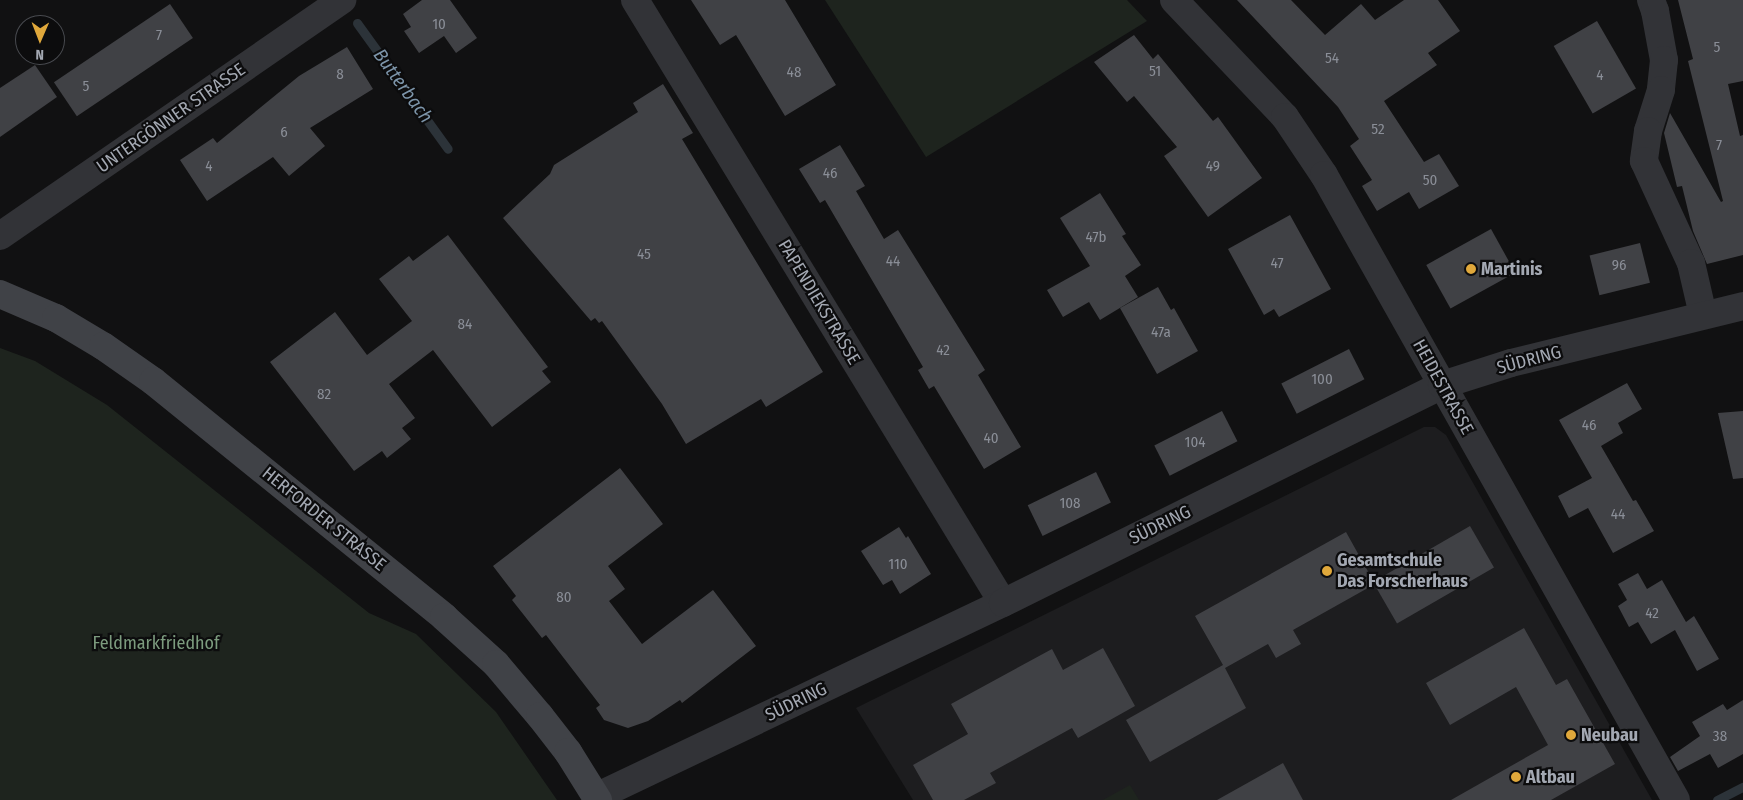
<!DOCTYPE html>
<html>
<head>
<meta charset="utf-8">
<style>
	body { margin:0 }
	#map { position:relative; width:1743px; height:800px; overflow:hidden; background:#111112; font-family:"Fira Sans Condensed",sans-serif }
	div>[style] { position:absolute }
	.built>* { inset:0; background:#1d1d1f }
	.green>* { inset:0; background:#1e241e }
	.stream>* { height:9px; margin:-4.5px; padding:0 4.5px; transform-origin:4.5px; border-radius:4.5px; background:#2c3339 }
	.building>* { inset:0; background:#404145; transform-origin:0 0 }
	.minor>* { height:28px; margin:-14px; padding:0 14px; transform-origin:14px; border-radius:14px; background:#323337 }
	.secondary>* { height:28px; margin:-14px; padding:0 14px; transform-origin:14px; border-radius:14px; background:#404247 }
	.dots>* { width:14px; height:14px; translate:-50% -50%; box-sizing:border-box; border:2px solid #0c0c0d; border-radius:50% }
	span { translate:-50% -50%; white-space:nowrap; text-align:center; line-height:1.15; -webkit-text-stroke:4.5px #0c0c0d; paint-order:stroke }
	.number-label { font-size:15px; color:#8a8e97 }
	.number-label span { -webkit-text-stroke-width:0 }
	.street-label { font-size:18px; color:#a3a8b2 }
	.poi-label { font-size:18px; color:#a3a8b2; font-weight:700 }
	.left { translate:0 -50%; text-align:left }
	.park-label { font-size:18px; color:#7c9b7e }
	.water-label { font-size:19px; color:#7d95aa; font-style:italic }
	.north { position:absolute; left:15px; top:15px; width:50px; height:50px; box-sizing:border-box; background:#0c0c0d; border:1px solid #484a4f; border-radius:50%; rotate:181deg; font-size:14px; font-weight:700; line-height:20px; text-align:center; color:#a3a8b2 }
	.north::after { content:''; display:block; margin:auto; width:18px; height:22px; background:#e0a83b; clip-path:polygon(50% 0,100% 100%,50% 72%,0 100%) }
</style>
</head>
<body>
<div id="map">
	<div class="built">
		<i style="clip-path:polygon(1424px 427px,1435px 427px,1446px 435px,1652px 800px,913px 800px,856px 708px)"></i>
	</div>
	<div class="green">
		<i style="clip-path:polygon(825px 0,1127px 0,1147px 21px,926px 157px)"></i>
		<i style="clip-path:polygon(0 348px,35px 361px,107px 405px,369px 613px,416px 634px,496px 712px,557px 800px,0 800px)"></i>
		<i style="clip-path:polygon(1130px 785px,1139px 800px,1103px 800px)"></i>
	</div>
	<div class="stream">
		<i style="left:357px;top:23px;width:155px;rotate:54.2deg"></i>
		<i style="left:1717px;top:800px;width:29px;rotate:-27deg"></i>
	</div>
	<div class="building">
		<i style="clip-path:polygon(422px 0,450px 0,477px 38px,456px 53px,444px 36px,419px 53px,404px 31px,411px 27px,403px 14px)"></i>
		<i style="clip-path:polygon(691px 0,785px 0,836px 85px,785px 116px,736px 35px,720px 45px)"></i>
		<i style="clip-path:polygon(1237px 0,1291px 0,1325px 35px,1361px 4px,1375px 20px,1404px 0,1438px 0,1460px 31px,1428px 53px,1437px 65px,1384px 101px,1424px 162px,1439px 154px,1459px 186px,1419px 209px,1409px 192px,1377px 211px,1362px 186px,1372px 180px,1350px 146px,1359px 139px,1338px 107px)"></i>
		<i style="clip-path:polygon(1678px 0,1743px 0,1743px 81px,1728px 84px,1740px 136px,1743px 135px,1743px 255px,1707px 264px,1693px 231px,1682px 186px,1677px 187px,1664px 133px,1670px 113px,1721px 202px,1723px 201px,1688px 61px,1693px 59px)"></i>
		<i style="left:170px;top:4px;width:41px;height:140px;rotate:56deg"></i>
		<i style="left:1597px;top:21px;width:78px;height:50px;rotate:60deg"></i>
		<i style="clip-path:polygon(1134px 35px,1153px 59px,1158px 54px,1213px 121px,1218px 117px,1262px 178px,1208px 217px,1164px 156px,1177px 147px,1134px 96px,1127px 102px,1094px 62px)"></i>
		<i style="clip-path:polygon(347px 47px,373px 89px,310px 128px,325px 146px,289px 176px,273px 157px,207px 201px,180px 160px,213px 138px,217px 143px,299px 76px)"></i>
		<i style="clip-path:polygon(35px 65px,57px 97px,0 137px,0 88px)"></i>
		<i style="clip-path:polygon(663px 84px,693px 133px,682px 139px,823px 372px,766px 407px,761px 399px,686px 444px,662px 404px,602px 321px,599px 323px,595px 318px,591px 321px,503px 218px,550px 174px,554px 165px,638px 112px,633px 103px)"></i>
		<i style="clip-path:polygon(840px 145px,865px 186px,856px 191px,884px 239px,898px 230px,985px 370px,978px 375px,1021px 447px,984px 469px,934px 386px,929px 389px,918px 370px,923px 367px,825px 200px,820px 203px,799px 169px)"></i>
		<i style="clip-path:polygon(1100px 193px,1126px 234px,1122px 236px,1141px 265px,1125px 276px,1138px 297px,1100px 320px,1089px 302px,1063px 317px,1047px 290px,1090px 266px,1060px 218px)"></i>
		<i style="clip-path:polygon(1290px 215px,1331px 289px,1279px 317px,1274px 309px,1264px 315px,1228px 249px)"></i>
		<i style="left:1491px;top:229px;width:50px;height:74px;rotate:61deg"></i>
		<i style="clip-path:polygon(448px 235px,548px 367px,542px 371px,551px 382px,492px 427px,433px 350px,389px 384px,415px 418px,402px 428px,411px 439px,387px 458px,382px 451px,354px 471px,270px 362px,335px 312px,367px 355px,412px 321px,379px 279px,409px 256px,413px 261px)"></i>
		<i style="left:1640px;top:243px;width:41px;height:52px;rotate:76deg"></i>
		<i style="clip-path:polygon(1158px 287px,1171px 310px,1174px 308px,1198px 351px,1157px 374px,1120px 308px)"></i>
		<i style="left:1349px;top:349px;width:34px;height:76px;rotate:63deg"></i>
		<i style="clip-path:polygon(1627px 383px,1642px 409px,1618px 423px,1623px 433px,1601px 446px,1633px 501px,1636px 500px,1654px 531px,1613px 553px,1588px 508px,1569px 518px,1558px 496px,1592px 478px,1559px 420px)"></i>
		<i style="left:1222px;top:411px;width:34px;height:76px;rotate:63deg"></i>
		<i style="clip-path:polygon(1743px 411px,1743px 478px,1733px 479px,1718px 413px)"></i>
		<i style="clip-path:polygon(620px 468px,663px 524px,608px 566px,625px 589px,609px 601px,642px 644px,713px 590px,756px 646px,682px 703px,680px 700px,648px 721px,628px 728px,604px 720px,596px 708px,600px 705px,546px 635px,542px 638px,512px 600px,516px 596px,493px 566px)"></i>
		<i style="left:1096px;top:472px;width:34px;height:76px;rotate:64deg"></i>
		<i style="left:1470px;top:526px;width:48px;height:112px;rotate:60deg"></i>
		<i style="clip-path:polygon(899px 527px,906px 538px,908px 536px,931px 574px,900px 594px,892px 580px,883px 585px,861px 551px)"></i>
		<i style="clip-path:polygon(1346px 532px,1375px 584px,1293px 630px,1301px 644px,1276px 658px,1268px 644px,1225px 668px,1246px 708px,1150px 762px,1126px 720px,1223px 665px,1195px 616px)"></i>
		<i style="clip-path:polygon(1638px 573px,1647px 589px,1662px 580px,1686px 622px,1694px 616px,1719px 659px,1697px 671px,1675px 630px,1651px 644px,1638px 622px,1629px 627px,1618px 606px,1627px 600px,1618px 584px)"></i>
		<i style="clip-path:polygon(1524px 628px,1556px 685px,1567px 679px,1615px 764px,1551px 800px,1451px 800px,1548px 745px,1516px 687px,1450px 725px,1426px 683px)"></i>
		<i style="clip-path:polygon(1103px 648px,1135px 706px,1078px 738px,1072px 728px,990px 773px,996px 783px,964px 800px,933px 800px,913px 765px,968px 734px,951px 704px,1052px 649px,1063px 670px)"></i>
		<i style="clip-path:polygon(1743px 700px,1743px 754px,1718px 768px,1710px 754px,1678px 771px,1670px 757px,1700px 736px,1692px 722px,1723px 704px,1727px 710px)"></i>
		<i style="clip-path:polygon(1283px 763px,1303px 800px,1217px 800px)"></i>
	</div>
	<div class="minor">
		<i style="left:635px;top:0;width:706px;rotate:58.61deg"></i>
		<i style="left:1174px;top:0;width:161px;rotate:46.5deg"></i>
		<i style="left:1285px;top:117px;width:70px;rotate:56.1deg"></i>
		<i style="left:1324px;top:175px;width:717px;rotate:60.61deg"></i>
		<i style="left:1651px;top:0;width:12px;rotate:70deg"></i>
		<i style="left:1655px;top:11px;width:50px;rotate:79.6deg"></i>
		<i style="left:1664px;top:60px;width:30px;rotate:96deg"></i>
		<i style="left:1661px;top:90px;width:43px;rotate:107.6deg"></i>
		<i style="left:1648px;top:131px;width:30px;rotate:98deg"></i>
		<i style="left:1644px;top:161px;width:112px;rotate:65.3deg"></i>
		<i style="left:1691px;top:263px;width:53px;rotate:77deg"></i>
		<i style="left:0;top:236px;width:416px;rotate:-34.6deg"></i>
		<i style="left:596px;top:797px;width:451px;rotate:-25.5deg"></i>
		<i style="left:1003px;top:603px;width:490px;rotate:-26.4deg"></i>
		<i style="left:1442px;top:385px;width:72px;rotate:-17.7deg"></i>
		<i style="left:1511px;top:363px;width:239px;rotate:-13.8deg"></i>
	</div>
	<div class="secondary">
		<i style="left:0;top:294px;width:61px;rotate:23.2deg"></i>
		<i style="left:56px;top:318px;width:55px;rotate:30.8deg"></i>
		<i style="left:103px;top:346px;width:61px;rotate:35deg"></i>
		<i style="left:153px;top:381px;width:375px;rotate:39deg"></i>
		<i style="left:444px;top:617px;width:70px;rotate:42.1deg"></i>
		<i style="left:496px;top:664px;width:68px;rotate:49.8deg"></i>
		<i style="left:540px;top:716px;width:46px;rotate:52.1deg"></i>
		<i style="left:568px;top:752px;width:57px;rotate:58deg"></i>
	</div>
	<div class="dots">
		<i style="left:1471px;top:269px;background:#e0a83b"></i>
		<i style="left:1327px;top:571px;background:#e0a83b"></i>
		<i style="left:1571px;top:735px;background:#e0a83b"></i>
		<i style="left:1516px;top:777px;background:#e0a83b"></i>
	</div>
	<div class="number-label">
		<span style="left:439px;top:25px">10</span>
		<span style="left:159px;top:36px">7</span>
		<span style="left:1717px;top:48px">5</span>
		<span style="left:1332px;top:59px">54</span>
		<span style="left:1155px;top:72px">51</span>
		<span style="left:794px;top:73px">48</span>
		<span style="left:340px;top:75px">8</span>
		<span style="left:1600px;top:76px">4</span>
		<span style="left:86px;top:87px">5</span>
		<span style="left:1378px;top:130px">52</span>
		<span style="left:284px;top:133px">6</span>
		<span style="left:1719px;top:146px">7</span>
		<span style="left:209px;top:167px">4</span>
		<span style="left:1213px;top:167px">49</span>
		<span style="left:830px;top:174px">46</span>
		<span style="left:1430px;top:181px">50</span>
		<span style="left:1096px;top:238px">47b</span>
		<span style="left:644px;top:255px">45</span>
		<span style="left:893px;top:262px">44</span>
		<span style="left:1277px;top:264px">47</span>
		<span style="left:1619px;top:266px">96</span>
		<span style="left:465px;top:325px">84</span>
		<span style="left:1161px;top:333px">47a</span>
		<span style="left:943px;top:351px">42</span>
		<span style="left:1322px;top:380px">100</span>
		<span style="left:324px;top:395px">82</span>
		<span style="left:1589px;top:426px">46</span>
		<span style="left:991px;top:439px">40</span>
		<span style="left:1195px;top:443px">104</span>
		<span style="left:1070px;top:504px">108</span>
		<span style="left:1618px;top:515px">44</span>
		<span style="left:898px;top:565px">110</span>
		<span style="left:564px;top:598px">80</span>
		<span style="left:1652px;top:614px">42</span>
		<span style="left:1720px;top:737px">38</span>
	</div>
	<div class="street-label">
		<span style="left:171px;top:118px;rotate:-35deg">UNTERGÖNNER STRASSE</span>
		<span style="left:819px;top:302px;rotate:59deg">PAPENDIEKSTRASSE</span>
		<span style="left:1529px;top:360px;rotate:-15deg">SÜDRING</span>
		<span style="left:1443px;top:387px;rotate:61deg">HEIDESTRASSE</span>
		<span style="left:324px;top:519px;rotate:39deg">HERFORDER STRASSE</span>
		<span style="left:1160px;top:525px;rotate:-26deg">SÜDRING</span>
		<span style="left:796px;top:702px;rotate:-26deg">SÜDRING</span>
	</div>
	<div class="poi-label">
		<span class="left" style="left:1481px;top:269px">Martinis</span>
		<span class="left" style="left:1337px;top:571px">Gesamtschule<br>Das Forscherhaus</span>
		<span class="left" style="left:1581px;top:735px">Neubau</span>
		<span class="left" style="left:1526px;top:777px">Altbau</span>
	</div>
	<div class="park-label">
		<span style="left:156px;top:643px">Feldmarkfriedhof</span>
	</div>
	<div class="water-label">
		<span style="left:403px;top:86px;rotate:54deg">Butterbach</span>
	</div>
	<div class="north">N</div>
</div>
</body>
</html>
